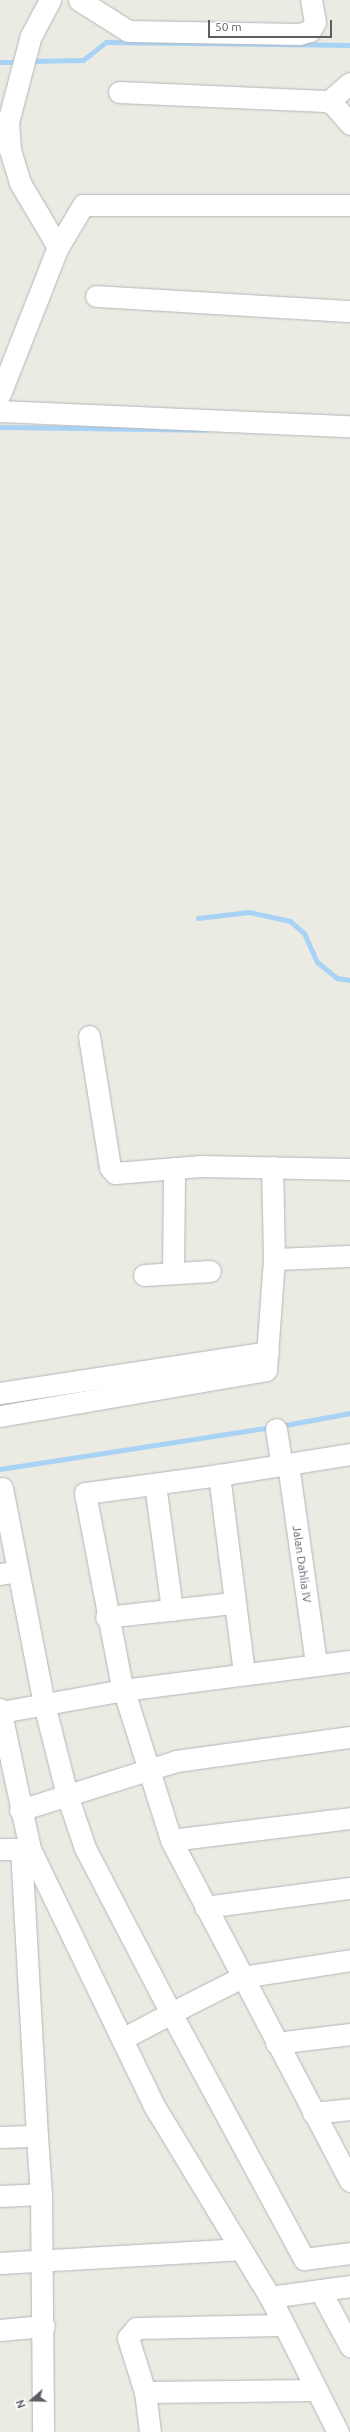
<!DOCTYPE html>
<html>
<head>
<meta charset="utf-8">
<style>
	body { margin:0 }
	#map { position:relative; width:350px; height:2432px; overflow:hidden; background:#ecebe3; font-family:Ubuntu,sans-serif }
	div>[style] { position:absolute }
	.stream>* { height:5px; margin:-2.5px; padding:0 2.5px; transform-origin:2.5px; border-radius:2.5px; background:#a9d3f6 }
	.roads { filter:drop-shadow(0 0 1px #b4b5b9) drop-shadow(0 0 1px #b4b5b9) }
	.minor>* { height:21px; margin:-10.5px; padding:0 10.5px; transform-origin:10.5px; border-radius:10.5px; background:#fff }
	span { translate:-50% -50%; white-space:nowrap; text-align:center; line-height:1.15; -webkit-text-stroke:3px #fff; paint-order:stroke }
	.street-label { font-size:12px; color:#5b5e62 }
	.north { position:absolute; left:12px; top:2380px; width:40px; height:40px; -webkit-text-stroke:3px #fff; paint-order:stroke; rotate:250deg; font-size:11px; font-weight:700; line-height:16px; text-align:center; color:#5b5e62 }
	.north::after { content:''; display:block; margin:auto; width:14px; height:18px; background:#5b5e62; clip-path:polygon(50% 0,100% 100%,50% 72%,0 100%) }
	.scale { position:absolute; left:208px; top:20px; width:124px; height:18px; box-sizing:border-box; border:2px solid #5b5e62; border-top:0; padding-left:5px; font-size:12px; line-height:14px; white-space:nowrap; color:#5b5e62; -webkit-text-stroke:3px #fff; paint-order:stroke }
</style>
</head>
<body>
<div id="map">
	<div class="stream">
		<i style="left:29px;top:61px;width:54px;rotate:-1.1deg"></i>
		<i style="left:83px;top:60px;width:29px;rotate:-38deg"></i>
		<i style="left:106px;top:42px;width:244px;rotate:0.7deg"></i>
		<i style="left:0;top:62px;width:19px"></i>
		<i style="left:0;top:427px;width:205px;rotate:0.8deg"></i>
		<i style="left:198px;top:918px;width:51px;rotate:-6.7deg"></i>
		<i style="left:249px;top:912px;width:42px;rotate:12.4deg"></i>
		<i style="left:290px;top:921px;width:18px;rotate:41deg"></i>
		<i style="left:304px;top:933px;width:32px;rotate:66deg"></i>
		<i style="left:317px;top:962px;width:26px;rotate:39deg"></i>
		<i style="left:337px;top:978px;width:13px;rotate:9deg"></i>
		<i style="left:280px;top:1426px;width:71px;rotate:-10.5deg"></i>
		<i style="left:0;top:1469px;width:275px;rotate:-8.8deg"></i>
	</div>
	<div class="roads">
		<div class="minor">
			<i style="left:50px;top:0;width:40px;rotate:118deg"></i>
			<i style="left:31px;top:35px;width:90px;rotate:104.8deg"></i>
			<i style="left:8px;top:122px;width:28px;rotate:86deg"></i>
			<i style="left:10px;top:150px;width:34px;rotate:73deg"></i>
			<i style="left:20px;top:183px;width:74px;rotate:59.3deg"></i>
			<i style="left:79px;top:0;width:58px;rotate:32.3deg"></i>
			<i style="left:128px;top:31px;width:171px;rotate:1deg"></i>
			<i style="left:299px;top:34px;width:11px;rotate:-15deg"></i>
			<i style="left:310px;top:31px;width:10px;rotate:-61deg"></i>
			<i style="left:315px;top:22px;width:22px;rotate:-100deg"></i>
			<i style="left:119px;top:92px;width:207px;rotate:2.5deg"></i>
			<i style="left:326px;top:101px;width:6px;rotate:18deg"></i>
			<i style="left:332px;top:103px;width:28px;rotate:49deg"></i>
			<i style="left:328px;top:102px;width:29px;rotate:-41deg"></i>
			<i style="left:96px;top:296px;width:254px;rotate:3.4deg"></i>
			<i style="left:0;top:394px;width:158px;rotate:-68.5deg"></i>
			<i style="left:58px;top:247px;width:49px;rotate:-59.2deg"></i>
			<i style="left:83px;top:205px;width:267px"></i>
			<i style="left:0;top:411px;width:350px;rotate:2.5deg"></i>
			<i style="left:89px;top:1036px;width:133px;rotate:80.9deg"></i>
			<i style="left:110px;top:1167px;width:8px;rotate:50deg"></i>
			<i style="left:115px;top:1173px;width:86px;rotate:-4.7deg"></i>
			<i style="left:201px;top:1166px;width:149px;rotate:1.2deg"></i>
			<i style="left:274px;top:1259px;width:76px;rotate:-2.3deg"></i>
			<i style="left:173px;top:1272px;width:104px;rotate:-89.4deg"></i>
			<i style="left:144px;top:1275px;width:66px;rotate:-3.5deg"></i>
			<i style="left:0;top:1393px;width:271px;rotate:-8.7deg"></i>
			<i style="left:0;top:1416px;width:270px;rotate:-9.8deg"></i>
			<i style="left:266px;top:1370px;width:111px;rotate:-85.9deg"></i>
			<i style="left:274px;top:1259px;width:92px;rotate:-91.2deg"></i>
			<i style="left:276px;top:1429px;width:37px;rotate:81deg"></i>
			<i style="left:288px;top:1464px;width:202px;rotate:82deg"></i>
			<i style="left:219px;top:1475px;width:133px;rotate:-9.1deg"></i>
			<i style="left:155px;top:1484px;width:127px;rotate:82.3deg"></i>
			<i style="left:2px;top:1488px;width:220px;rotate:79deg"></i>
			<i style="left:44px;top:1704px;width:94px;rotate:75.8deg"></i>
			<i style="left:67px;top:1795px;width:56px;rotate:71.2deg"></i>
			<i style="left:85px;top:1848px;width:186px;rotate:62.5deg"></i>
			<i style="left:171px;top:2013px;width:80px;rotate:-26.9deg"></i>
			<i style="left:242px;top:1977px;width:109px;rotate:-8.9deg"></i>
			<i style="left:0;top:1574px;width:18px;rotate:-9deg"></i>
			<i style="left:106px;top:1617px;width:128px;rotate:-6.3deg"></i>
			<i style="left:244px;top:1673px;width:200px;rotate:-97.2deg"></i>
			<i style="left:219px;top:1475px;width:135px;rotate:172.3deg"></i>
			<i style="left:85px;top:1493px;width:192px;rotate:79.2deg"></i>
			<i style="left:121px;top:1682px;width:166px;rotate:72.4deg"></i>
			<i style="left:171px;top:1840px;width:385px;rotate:62.3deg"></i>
			<i style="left:0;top:1709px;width:143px;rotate:77.9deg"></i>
			<i style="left:30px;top:1849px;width:283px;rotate:64.2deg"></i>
			<i style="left:153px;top:2104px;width:226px;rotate:58.8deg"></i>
			<i style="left:270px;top:2297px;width:151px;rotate:63.3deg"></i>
			<i style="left:1px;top:1712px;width:124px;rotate:-10.2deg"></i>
			<i style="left:123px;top:1690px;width:229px;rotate:-7.3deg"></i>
			<i style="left:20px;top:1810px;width:164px;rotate:-17.4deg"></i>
			<i style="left:176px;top:1761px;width:176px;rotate:-7.9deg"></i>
			<i style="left:171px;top:1840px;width:180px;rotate:-7deg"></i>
			<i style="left:0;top:1849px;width:30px"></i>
			<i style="left:205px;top:1907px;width:146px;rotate:-7.5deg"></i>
			<i style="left:122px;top:2039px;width:55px;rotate:-28deg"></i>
			<i style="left:171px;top:2013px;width:280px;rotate:61.6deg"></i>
			<i style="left:304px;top:2259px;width:46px;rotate:-7.4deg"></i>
			<i style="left:276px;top:2043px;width:75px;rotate:-6.9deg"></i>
			<i style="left:313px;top:2113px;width:37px;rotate:-6deg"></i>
			<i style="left:37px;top:2136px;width:58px;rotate:86.1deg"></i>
			<i style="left:0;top:2137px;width:37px;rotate:-2deg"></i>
			<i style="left:37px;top:2136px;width:286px;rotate:-93.2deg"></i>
			<i style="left:0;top:2196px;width:41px;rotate:-2.8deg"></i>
			<i style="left:41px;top:2194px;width:238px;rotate:89.5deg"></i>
			<i style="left:0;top:2263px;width:241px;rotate:-3.3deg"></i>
			<i style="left:320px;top:2290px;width:64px;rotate:61.8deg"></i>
			<i style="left:270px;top:2297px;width:81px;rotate:-7.8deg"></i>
			<i style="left:0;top:2330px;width:44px;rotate:-5.2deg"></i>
			<i style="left:145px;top:2392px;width:57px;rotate:-107.5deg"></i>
			<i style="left:128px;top:2338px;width:13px;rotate:-51deg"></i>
			<i style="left:136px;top:2328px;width:145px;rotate:-1.2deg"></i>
			<i style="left:150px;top:2432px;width:40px;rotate:-97.1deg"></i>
			<i style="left:145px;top:2392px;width:170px;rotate:-0.7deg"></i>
		</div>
	</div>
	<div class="street-label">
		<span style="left:302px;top:1564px;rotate:82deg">Jalan Dahlia IV</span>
	</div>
	<div class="north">N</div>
	<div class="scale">50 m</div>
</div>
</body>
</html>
